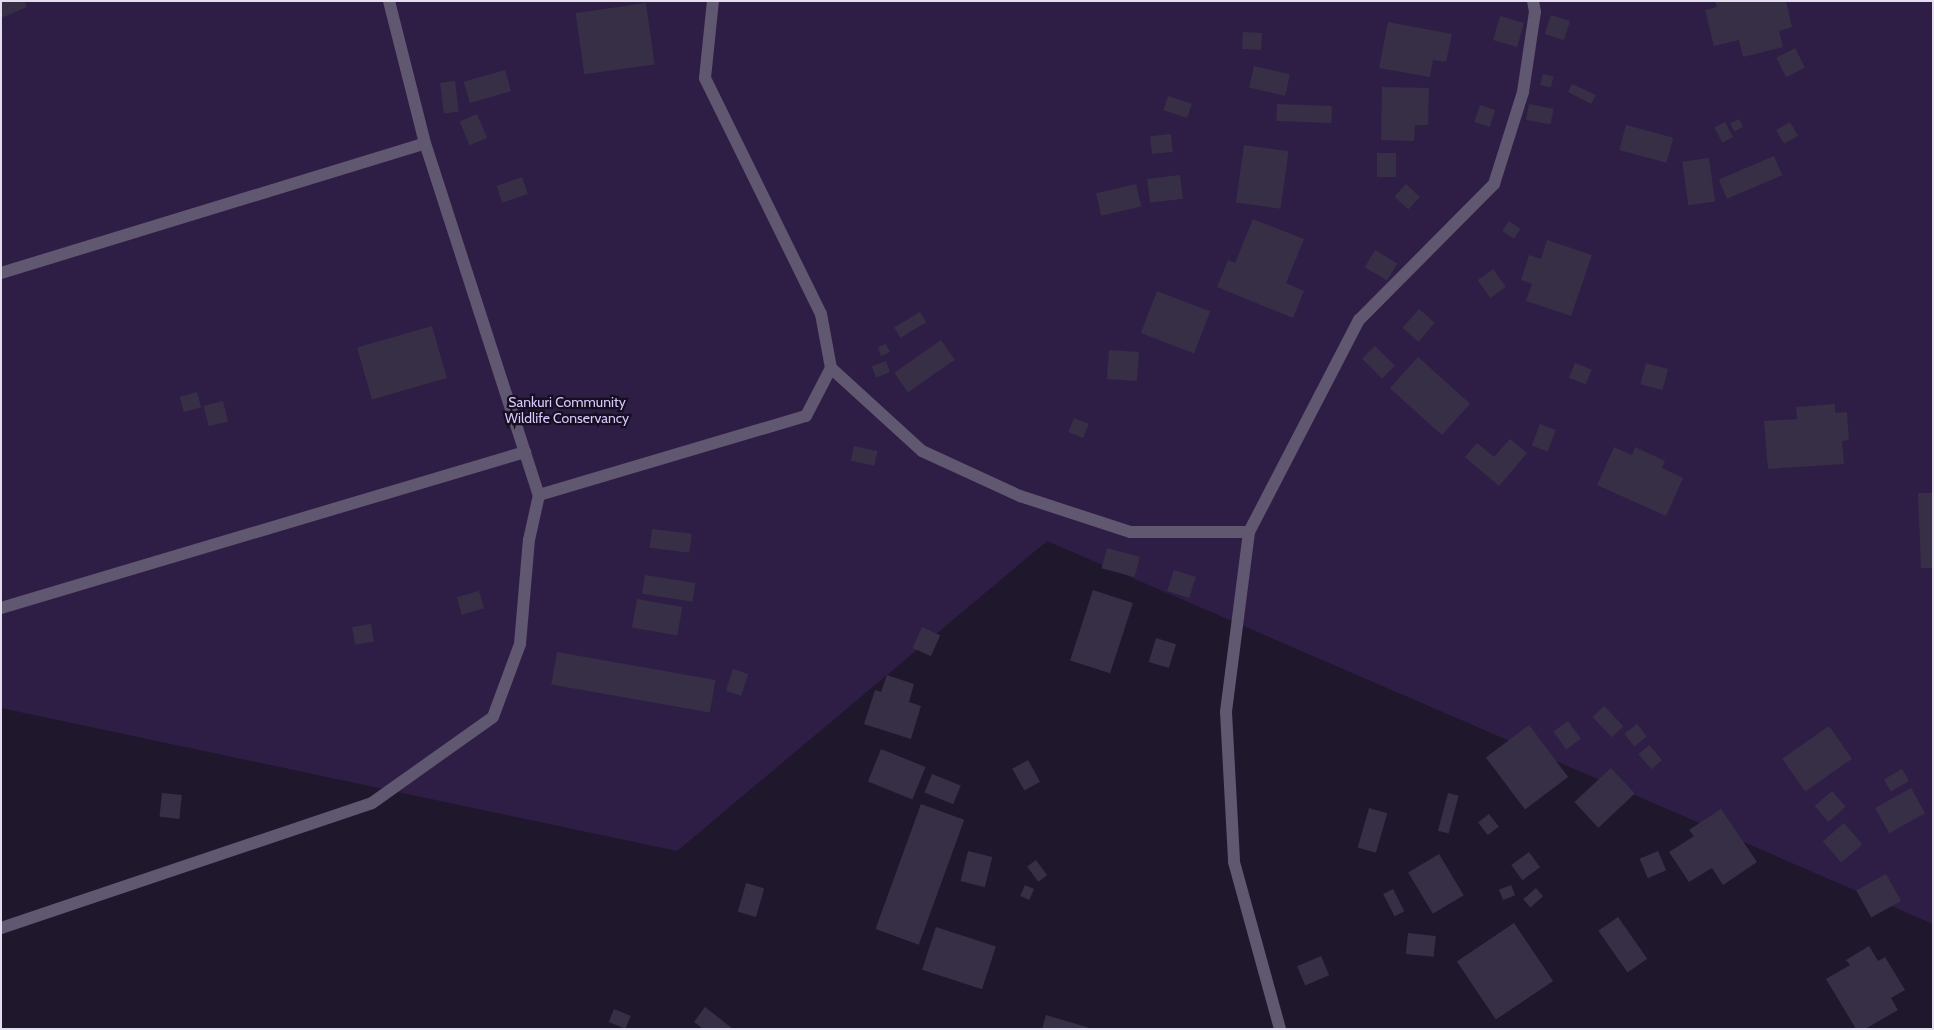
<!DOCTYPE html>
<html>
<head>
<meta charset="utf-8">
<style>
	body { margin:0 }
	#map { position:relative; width:1934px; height:1030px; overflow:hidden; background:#1f172b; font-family:Cabin,sans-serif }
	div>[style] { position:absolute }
	.green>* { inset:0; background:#2e1e46 }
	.building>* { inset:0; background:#372f45; transform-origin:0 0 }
	.street>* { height:12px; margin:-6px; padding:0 6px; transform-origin:6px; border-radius:6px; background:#605771 }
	span { translate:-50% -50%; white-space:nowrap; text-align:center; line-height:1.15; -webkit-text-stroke:4.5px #160e21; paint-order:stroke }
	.park-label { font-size:14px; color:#dac8fc }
	.frame { position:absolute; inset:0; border:2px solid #e4dfee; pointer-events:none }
</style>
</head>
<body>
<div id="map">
	<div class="green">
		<i style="clip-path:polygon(1px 1px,1933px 1px,1933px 924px,1047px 541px,677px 851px,1px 708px)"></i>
	</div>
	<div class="building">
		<i style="clip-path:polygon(1px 1px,24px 1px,27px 7px,1px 18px)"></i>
		<i style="clip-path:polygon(1715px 1px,1786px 1px,1792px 27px,1779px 31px,1783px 47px,1743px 57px,1739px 40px,1714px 46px,1705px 10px,1717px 7px)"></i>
		<i style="left:646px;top:3px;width:62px;height:71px;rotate:82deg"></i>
		<i style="left:1551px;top:15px;width:20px;height:20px;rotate:18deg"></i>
		<i style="left:1500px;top:16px;width:25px;height:25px;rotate:16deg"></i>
		<i style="clip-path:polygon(1388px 22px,1452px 34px,1446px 62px,1433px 60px,1430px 77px,1379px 68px)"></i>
		<i style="left:1243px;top:32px;width:19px;height:17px;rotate:3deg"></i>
		<i style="left:1795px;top:48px;width:22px;height:21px;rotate:63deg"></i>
		<i style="left:1254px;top:66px;width:37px;height:22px;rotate:13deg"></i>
		<i style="left:505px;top:70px;width:22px;height:43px;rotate:74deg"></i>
		<i style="left:1543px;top:74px;width:11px;height:11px;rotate:15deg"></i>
		<i style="left:455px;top:81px;width:31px;height:15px;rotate:83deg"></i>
		<i style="clip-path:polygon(1572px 84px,1596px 95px,1591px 104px,1568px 92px)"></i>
		<i style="clip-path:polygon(1382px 87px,1429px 88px,1428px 125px,1415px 125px,1414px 141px,1381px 140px)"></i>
		<i style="left:1168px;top:96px;width:25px;height:15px;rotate:18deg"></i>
		<i style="left:1277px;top:104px;width:55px;height:17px;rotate:2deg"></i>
		<i style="left:1529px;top:104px;width:25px;height:16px;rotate:11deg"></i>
		<i style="left:1480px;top:105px;width:16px;height:18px;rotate:18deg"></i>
		<i style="left:477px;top:114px;width:26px;height:19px;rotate:67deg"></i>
		<i style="left:1739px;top:119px;width:9px;height:10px;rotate:63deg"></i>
		<i style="left:1725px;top:122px;width:17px;height:12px;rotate:62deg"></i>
		<i style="left:1790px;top:122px;width:16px;height:16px;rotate:60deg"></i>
		<i style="left:1626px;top:125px;width:49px;height:26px;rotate:15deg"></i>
		<i style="left:1171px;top:134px;width:18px;height:21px;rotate:84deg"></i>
		<i style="left:1244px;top:145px;width:45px;height:58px;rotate:8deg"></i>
		<i style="left:1377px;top:153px;width:19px;height:24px"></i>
		<i style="left:1774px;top:156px;width:21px;height:60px;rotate:67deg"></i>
		<i style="left:1709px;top:158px;width:44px;height:27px;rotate:82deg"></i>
		<i style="left:1180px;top:175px;width:24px;height:33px;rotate:83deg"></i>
		<i style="left:522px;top:177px;width:18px;height:27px;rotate:71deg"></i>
		<i style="left:1136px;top:184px;width:23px;height:41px;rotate:77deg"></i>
		<i style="left:1406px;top:184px;width:19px;height:17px;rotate:43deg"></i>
		<i style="clip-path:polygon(1253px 219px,1304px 239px,1286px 283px,1304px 291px,1293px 318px,1217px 287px,1228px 260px,1235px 263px)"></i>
		<i style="left:1509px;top:221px;width:14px;height:12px;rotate:34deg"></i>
		<i style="clip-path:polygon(1547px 240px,1592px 255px,1571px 316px,1526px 301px,1532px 284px,1521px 280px,1529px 255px,1541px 259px)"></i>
		<i style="left:1375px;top:250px;width:26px;height:20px;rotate:31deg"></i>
		<i style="left:1493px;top:269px;width:22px;height:19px;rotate:54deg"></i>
		<i style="left:1157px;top:291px;width:57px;height:45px;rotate:21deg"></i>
		<i style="left:1419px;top:309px;width:21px;height:25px;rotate:41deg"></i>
		<i style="left:920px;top:312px;width:12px;height:30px;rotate:59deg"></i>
		<i style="left:432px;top:326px;width:54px;height:78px;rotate:74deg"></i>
		<i style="left:941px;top:340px;width:24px;height:57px;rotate:55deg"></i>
		<i style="clip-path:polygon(886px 344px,890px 352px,881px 356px,878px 347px)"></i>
		<i style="left:1375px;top:346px;width:28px;height:18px;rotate:45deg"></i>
		<i style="left:1109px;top:350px;width:30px;height:29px;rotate:4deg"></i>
		<i style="left:1418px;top:357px;width:70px;height:42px;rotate:42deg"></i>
		<i style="left:886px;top:361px;width:12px;height:15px;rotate:70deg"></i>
		<i style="left:1575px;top:363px;width:18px;height:16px;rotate:22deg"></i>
		<i style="left:1646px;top:363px;width:23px;height:22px;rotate:15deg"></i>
		<i style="left:197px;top:392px;width:16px;height:18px;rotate:75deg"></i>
		<i style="left:223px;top:401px;width:21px;height:20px;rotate:76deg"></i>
		<i style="clip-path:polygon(1835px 404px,1835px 413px,1847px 412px,1849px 440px,1842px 441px,1844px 464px,1768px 469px,1764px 421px,1797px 419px,1796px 407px)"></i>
		<i style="left:1074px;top:418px;width:16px;height:15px;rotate:22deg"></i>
		<i style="left:1540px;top:424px;width:17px;height:23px;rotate:21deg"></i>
		<i style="clip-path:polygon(1510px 439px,1527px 453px,1499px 486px,1465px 457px,1477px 443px,1494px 457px)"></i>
		<i style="left:854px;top:446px;width:24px;height:15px;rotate:12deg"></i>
		<i style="clip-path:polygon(1614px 447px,1632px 455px,1635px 447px,1665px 461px,1662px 468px,1683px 478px,1666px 516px,1597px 485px)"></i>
		<i style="clip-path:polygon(1918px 493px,1933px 493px,1933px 568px,1921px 568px)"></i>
		<i style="left:652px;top:529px;width:40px;height:19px;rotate:7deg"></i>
		<i style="left:1107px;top:548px;width:34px;height:21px;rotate:15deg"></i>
		<i style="left:1174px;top:570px;width:23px;height:22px;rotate:18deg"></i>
		<i style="left:645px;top:575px;width:51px;height:19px;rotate:9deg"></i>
		<i style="left:1093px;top:590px;width:42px;height:74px;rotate:18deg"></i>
		<i style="left:479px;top:591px;width:18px;height:23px;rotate:74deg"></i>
		<i style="left:637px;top:599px;width:46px;height:29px;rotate:10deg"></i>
		<i style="left:371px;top:624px;width:18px;height:19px;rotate:81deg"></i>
		<i style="left:922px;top:627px;width:20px;height:23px;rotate:24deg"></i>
		<i style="left:1156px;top:638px;width:21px;height:25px;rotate:17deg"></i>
		<i style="left:557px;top:652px;width:161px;height:33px;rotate:10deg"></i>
		<i style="left:733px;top:669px;width:16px;height:23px;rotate:18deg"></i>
		<i style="clip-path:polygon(887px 675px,914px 684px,909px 702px,921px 706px,911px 739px,864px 724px,875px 690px,881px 692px)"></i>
		<i style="left:1604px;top:706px;width:28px;height:16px;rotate:46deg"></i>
		<i style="left:1568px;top:721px;width:22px;height:18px;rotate:54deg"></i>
		<i style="left:1637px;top:724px;width:16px;height:16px;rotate:52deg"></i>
		<i style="left:1529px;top:725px;width:65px;height:54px;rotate:53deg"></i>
		<i style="left:1829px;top:726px;width:40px;height:57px;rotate:55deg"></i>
		<i style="left:1649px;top:745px;width:20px;height:14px;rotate:49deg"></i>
		<i style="left:881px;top:749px;width:48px;height:35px;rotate:22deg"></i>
		<i style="left:1028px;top:760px;width:25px;height:18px;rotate:61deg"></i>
		<i style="left:1611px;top:768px;width:35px;height:50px;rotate:47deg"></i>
		<i style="left:1902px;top:769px;width:14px;height:21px;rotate:60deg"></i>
		<i style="left:932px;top:774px;width:31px;height:20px;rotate:22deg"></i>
		<i style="left:1911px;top:788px;width:29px;height:41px;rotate:61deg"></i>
		<i style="left:1832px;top:791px;width:21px;height:23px;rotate:49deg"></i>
		<i style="left:162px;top:793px;width:20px;height:24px;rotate:6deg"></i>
		<i style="left:1448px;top:793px;width:11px;height:39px;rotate:15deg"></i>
		<i style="left:921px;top:804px;width:46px;height:133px;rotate:20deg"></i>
		<i style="left:1369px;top:808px;width:19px;height:41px;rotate:16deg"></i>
		<i style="clip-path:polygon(1721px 809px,1757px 862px,1723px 885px,1712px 868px,1689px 882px,1669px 852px,1694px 836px,1689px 830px)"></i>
		<i style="left:1489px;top:814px;width:16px;height:14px;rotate:52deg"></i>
		<i style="left:1844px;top:823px;width:28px;height:28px;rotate:49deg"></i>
		<i style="left:968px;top:851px;width:25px;height:31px;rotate:14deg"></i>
		<i style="left:1658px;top:851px;width:21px;height:20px;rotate:67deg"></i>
		<i style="left:1529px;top:852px;width:19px;height:22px;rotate:54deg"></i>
		<i style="left:1439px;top:854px;width:48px;height:36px;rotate:59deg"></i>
		<i style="left:1036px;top:860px;width:19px;height:11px;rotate:54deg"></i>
		<i style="left:1886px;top:874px;width:31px;height:34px;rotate:61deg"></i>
		<i style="left:746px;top:883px;width:19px;height:30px;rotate:16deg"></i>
		<i style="left:1025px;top:885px;width:10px;height:12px;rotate:24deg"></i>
		<i style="left:1511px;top:885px;width:11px;height:13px;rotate:68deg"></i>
		<i style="left:1536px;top:888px;width:11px;height:17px;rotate:49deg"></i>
		<i style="left:1393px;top:889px;width:25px;height:11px;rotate:63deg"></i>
		<i style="left:1618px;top:917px;width:51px;height:24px;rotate:55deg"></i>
		<i style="left:1514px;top:923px;width:70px;height:69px;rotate:56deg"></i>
		<i style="left:936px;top:927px;width:63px;height:45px;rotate:18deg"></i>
		<i style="left:1408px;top:933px;width:28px;height:21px;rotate:6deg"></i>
		<i style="clip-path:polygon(1869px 946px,1878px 961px,1885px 957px,1905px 990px,1891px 998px,1898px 1010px,1865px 1029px,1856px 1029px,1826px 979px,1850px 965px,1846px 960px)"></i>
		<i style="left:1321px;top:956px;width:21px;height:26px;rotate:67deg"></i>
		<i style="clip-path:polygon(705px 1007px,733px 1029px,703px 1029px,694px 1022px)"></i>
		<i style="left:614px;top:1009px;width:18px;height:14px;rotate:22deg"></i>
		<i style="clip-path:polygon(1046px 1015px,1090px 1028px,1089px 1029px,1042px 1029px)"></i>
	</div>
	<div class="street">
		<i style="left:389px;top:1px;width:146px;rotate:75.8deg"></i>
		<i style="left:1px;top:273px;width:443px;rotate:-17deg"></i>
		<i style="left:425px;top:143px;width:370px;rotate:72.1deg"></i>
		<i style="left:831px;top:368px;width:123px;rotate:42.4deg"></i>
		<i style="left:922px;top:451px;width:108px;rotate:24.7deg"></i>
		<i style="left:1020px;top:496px;width:116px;rotate:18.1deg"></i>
		<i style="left:1130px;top:532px;width:119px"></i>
		<i style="left:1249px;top:532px;width:181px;rotate:97.3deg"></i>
		<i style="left:1226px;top:712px;width:150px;rotate:86.9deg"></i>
		<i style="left:1234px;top:862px;width:173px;rotate:74.6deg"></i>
		<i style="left:1249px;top:532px;width:239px;rotate:-62.6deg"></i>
		<i style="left:1359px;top:320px;width:192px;rotate:-45.2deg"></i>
		<i style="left:1494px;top:184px;width:96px;rotate:-72.5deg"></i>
		<i style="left:1523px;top:92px;width:81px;rotate:-81.5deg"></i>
		<i style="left:1535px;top:12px;width:11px;rotate:-100deg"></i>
		<i style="left:1px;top:608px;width:547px;rotate:-16.58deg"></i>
		<i style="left:1px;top:928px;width:391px;rotate:-18.6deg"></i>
		<i style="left:372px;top:803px;width:148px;rotate:-35.4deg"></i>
		<i style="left:493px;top:717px;width:78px;rotate:-69.7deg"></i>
		<i style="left:520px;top:644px;width:104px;rotate:-85.1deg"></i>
		<i style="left:529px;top:540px;width:46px;rotate:-77.5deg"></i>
		<i style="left:539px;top:495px;width:278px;rotate:-16.5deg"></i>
		<i style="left:806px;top:416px;width:54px;rotate:-62.5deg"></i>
		<i style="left:831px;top:368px;width:55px;rotate:-100.5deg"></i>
		<i style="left:821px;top:314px;width:263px;rotate:-116.2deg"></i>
		<i style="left:705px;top:78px;width:77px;rotate:-84.1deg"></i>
	</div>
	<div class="park-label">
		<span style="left:567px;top:410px">Sankuri Community<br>Wildlife Conservancy</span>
	</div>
	<div class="frame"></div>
</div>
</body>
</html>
